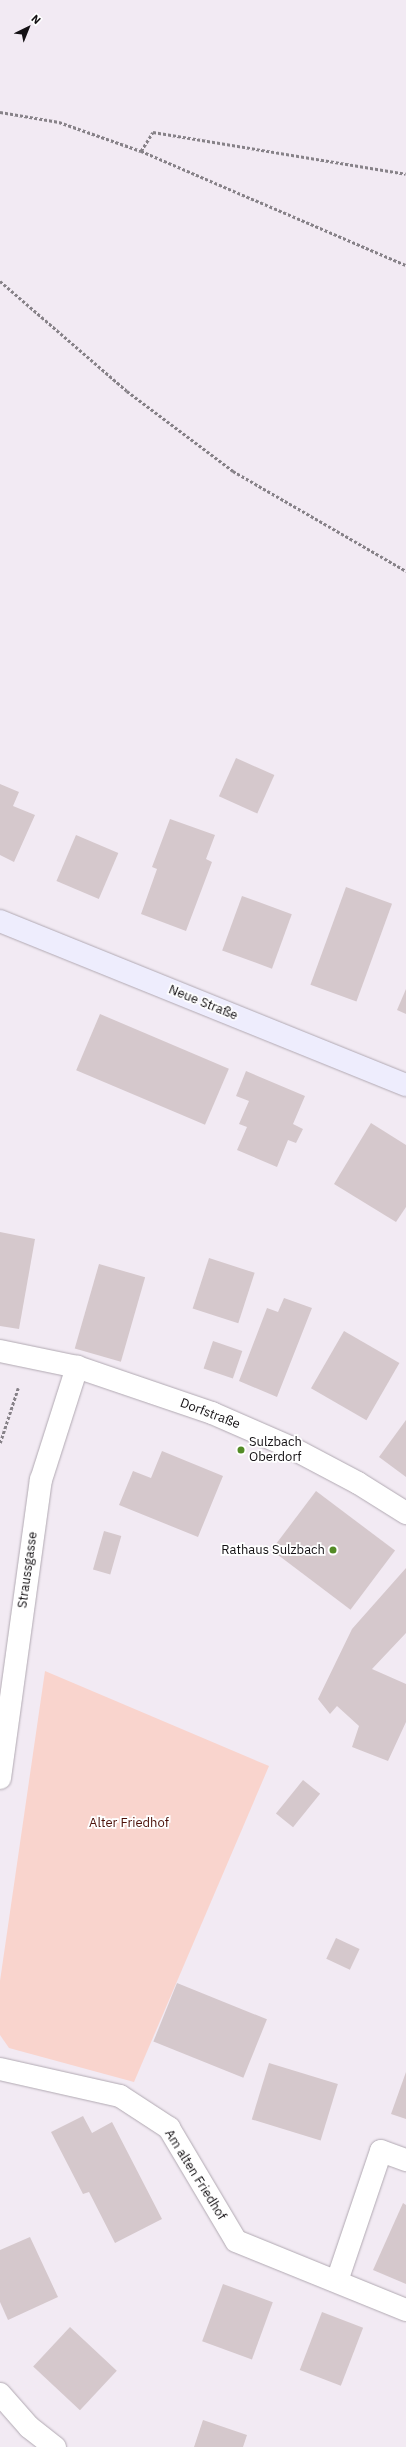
<!DOCTYPE html>
<html>
<head>
<meta charset="utf-8">
<style>
	body { margin:0 }
	#map { position:relative; width:406px; height:2447px; overflow:hidden; background:#f2eaf3; font-family:"IBM Plex Sans",sans-serif }
	div>[style] { position:absolute }
	.green>* { inset:0; background:#f9d4cd }
	.building>* { inset:0; background:#d5c8cc; transform-origin:0 0 }
	.path>* { height:2.5px; margin-top:-1.25px; transform-origin:0; background:repeating-linear-gradient(90deg,#878288 0 3px,transparent 0 5px) }
	.roads { filter:drop-shadow(0 0 1px #b1a9b2) drop-shadow(0 0 1px #b1a9b2) }
	.street>* { height:22px; margin:-11px; padding:0 11px; transform-origin:11px; border-radius:11px; background:#fff }
	.secondary>* { height:22px; margin:-11px; padding:0 11px; transform-origin:11px; border-radius:11px; background:#eeedfd }
	.dots>* { width:11px; height:11px; translate:-50% -50%; box-sizing:border-box; border:2px solid #fff; border-radius:50% }
	span { translate:-50% -50%; white-space:nowrap; text-align:center; line-height:1.15; -webkit-text-stroke:3.5px #fff; paint-order:stroke }
	.street-label { font-size:13px; color:#141114 }
	.poi-label { font-size:13px; color:#141114 }
	.left { translate:0 -50%; text-align:left }
	.right { translate:-100% -50%; text-align:right }
	.park-label { font-size:13px; color:#4c1109 }
	.north { position:absolute; left:8px; top:8px; width:40px; height:40px; -webkit-text-stroke:3px #fff; paint-order:stroke; rotate:43deg; font-size:11px; font-weight:700; line-height:16px; text-align:center; color:#141114 }
	.north::after { content:''; display:block; margin:auto; width:14px; height:18px; background:#141114; clip-path:polygon(50% 0,100% 100%,50% 72%,0 100%) }
</style>
</head>
<body>
<div id="map">
	<div class="green">
		<i style="clip-path:polygon(45px 1671px,269px 1766px,134px 2082px,9px 2048px,0 2035px,0 1981px)"></i>
	</div>
	<div class="building">
		<i style="left:236px;top:758px;width:42px;height:42px;rotate:24deg"></i>
		<i style="clip-path:polygon(0 784px,19px 792px,13px 806px,35px 815px,14px 862px,0 855px)"></i>
		<i style="clip-path:polygon(170px 819px,215px 835px,206px 859px,212px 862px,186px 931px,141px 914px,157px 869px,152px 867px)"></i>
		<i style="left:76px;top:835px;width:46px;height:50px;rotate:23deg"></i>
		<i style="left:346px;top:887px;width:49px;height:104px;rotate:20deg"></i>
		<i style="left:242px;top:896px;width:53px;height:58px;rotate:20deg"></i>
		<i style="clip-path:polygon(406px 989px,406px 1014px,397px 1010px)"></i>
		<i style="left:100px;top:1014px;width:140px;height:61px;rotate:23deg"></i>
		<i style="clip-path:polygon(246px 1071px,305px 1096px,293px 1124px,303px 1129px,296px 1143px,288px 1140px,277px 1167px,237px 1150px,247px 1127px,239px 1124px,249px 1101px,236px 1096px)"></i>
		<i style="clip-path:polygon(371px 1123px,406px 1145px,406px 1207px,396px 1222px,334px 1184px)"></i>
		<i style="clip-path:polygon(0 1232px,35px 1239px,19px 1329px,0 1326px)"></i>
		<i style="left:209px;top:1258px;width:48px;height:53px;rotate:18deg"></i>
		<i style="left:99px;top:1264px;width:48px;height:88px;rotate:16deg"></i>
		<i style="clip-path:polygon(284px 1298px,312px 1308px,277px 1397px,239px 1381px,267px 1308px,278px 1312px)"></i>
		<i style="left:344px;top:1331px;width:64px;height:66px;rotate:30deg"></i>
		<i style="left:213px;top:1341px;width:31px;height:29px;rotate:19deg"></i>
		<i style="clip-path:polygon(406px 1420px,406px 1477px,379px 1457px)"></i>
		<i style="clip-path:polygon(162px 1451px,223px 1476px,198px 1537px,119px 1505px,133px 1471px,151px 1478px)"></i>
		<i style="left:316px;top:1491px;width:99px;height:74px;rotate:37deg"></i>
		<i style="left:104px;top:1531px;width:18px;height:40px;rotate:16deg"></i>
		<i style="clip-path:polygon(406px 1568px,406px 1633px,372px 1669px,406px 1684px,406px 1722px,388px 1761px,352px 1747px,359px 1726px,337px 1706px,330px 1714px,318px 1699px,352px 1629px)"></i>
		<i style="left:303px;top:1780px;width:22px;height:43px;rotate:39deg"></i>
		<i style="left:336px;top:1938px;width:26px;height:23px;rotate:25deg"></i>
		<i style="left:177px;top:1983px;width:97px;height:63px;rotate:22deg"></i>
		<i style="left:269px;top:2063px;width:72px;height:59px;rotate:17deg"></i>
		<i style="clip-path:polygon(406px 2072px,406px 2119px,391px 2114px)"></i>
		<i style="clip-path:polygon(83px 2116px,92px 2133px,112px 2122px,162px 2219px,115px 2243px,89px 2192px,83px 2194px,51px 2132px)"></i>
		<i style="clip-path:polygon(403px 2203px,406px 2205px,406px 2284px,373px 2270px)"></i>
		<i style="clip-path:polygon(30px 2237px,58px 2297px,8px 2320px,0 2302px,0 2250px)"></i>
		<i style="left:223px;top:2284px;width:53px;height:61px;rotate:20deg"></i>
		<i style="left:322px;top:2312px;width:44px;height:62px;rotate:21deg"></i>
		<i style="left:70px;top:2327px;width:64px;height:54px;rotate:43deg"></i>
		<i style="clip-path:polygon(203px 2420px,247px 2435px,243px 2447px,194px 2447px)"></i>
	</div>
	<div class="path">
		<i style="left:0;top:112px;width:60px;rotate:9.6deg"></i>
		<i style="left:59px;top:122px;width:87px;rotate:19.5deg"></i>
		<i style="left:141px;top:151px;width:288px;rotate:23.3deg"></i>
		<i style="left:141px;top:151px;width:22px;rotate:-58deg"></i>
		<i style="left:153px;top:132px;width:256px;rotate:9.4deg"></i>
		<i style="left:0;top:281px;width:168px;rotate:40.9deg"></i>
		<i style="left:127px;top:391px;width:133px;rotate:37deg"></i>
		<i style="left:233px;top:471px;width:200px;rotate:30deg"></i>
		<i style="left:0;top:1443px;width:58px;rotate:-71.9deg"></i>
	</div>
	<div class="roads">
		<div class="street">
			<i style="left:0;top:1351px;width:79px;rotate:11.7deg"></i>
			<i style="left:77px;top:1367px;width:143px;rotate:18.8deg"></i>
			<i style="left:212px;top:1413px;width:85px;rotate:23.6deg"></i>
			<i style="left:290px;top:1447px;width:77px;rotate:27.9deg"></i>
			<i style="left:358px;top:1483px;width:57px;rotate:32deg"></i>
			<i style="left:0;top:1778px;width:301px;rotate:-82.2deg"></i>
			<i style="left:41px;top:1480px;width:119px;rotate:-72.3deg"></i>
			<i style="left:0;top:2069px;width:123px;rotate:12.7deg"></i>
			<i style="left:120px;top:2096px;width:59px;rotate:33.1deg"></i>
			<i style="left:169px;top:2128px;width:131px;rotate:59.3deg"></i>
			<i style="left:236px;top:2241px;width:183px;rotate:22.1deg"></i>
			<i style="left:337px;top:2281px;width:137px;rotate:-71.3deg"></i>
			<i style="left:381px;top:2151px;width:27px;rotate:20deg"></i>
			<i style="left:0;top:2394px;width:44px;rotate:48.7deg"></i>
			<i style="left:29px;top:2427px;width:33px;rotate:38deg"></i>
		</div>
		<div class="secondary">
			<i style="left:0;top:921px;width:438px;rotate:22deg"></i>
		</div>
	</div>
	<div class="dots">
		<i style="left:241px;top:1450px;background:#538b26"></i>
		<i style="left:333px;top:1550px;background:#538b26"></i>
	</div>
	<div class="street-label">
		<span style="left:203px;top:1003px;rotate:22deg">Neue Straße</span>
		<span style="left:210px;top:1414px;rotate:21deg">Dorfstraße</span>
		<span style="left:28px;top:1570px;rotate:-82deg">Straussgasse</span>
		<span style="left:195px;top:2175px;rotate:58deg">Am alten Friedhof</span>
	</div>
	<div class="poi-label">
		<span class="left" style="left:249px;top:1450px">Sulzbach<br>Oberdorf</span>
		<span class="right" style="left:325px;top:1550px">Rathaus Sulzbach</span>
	</div>
	<div class="park-label">
		<span style="left:129px;top:1823px">Alter Friedhof</span>
	</div>
	<div class="north">N</div>
</div>
</body>
</html>
